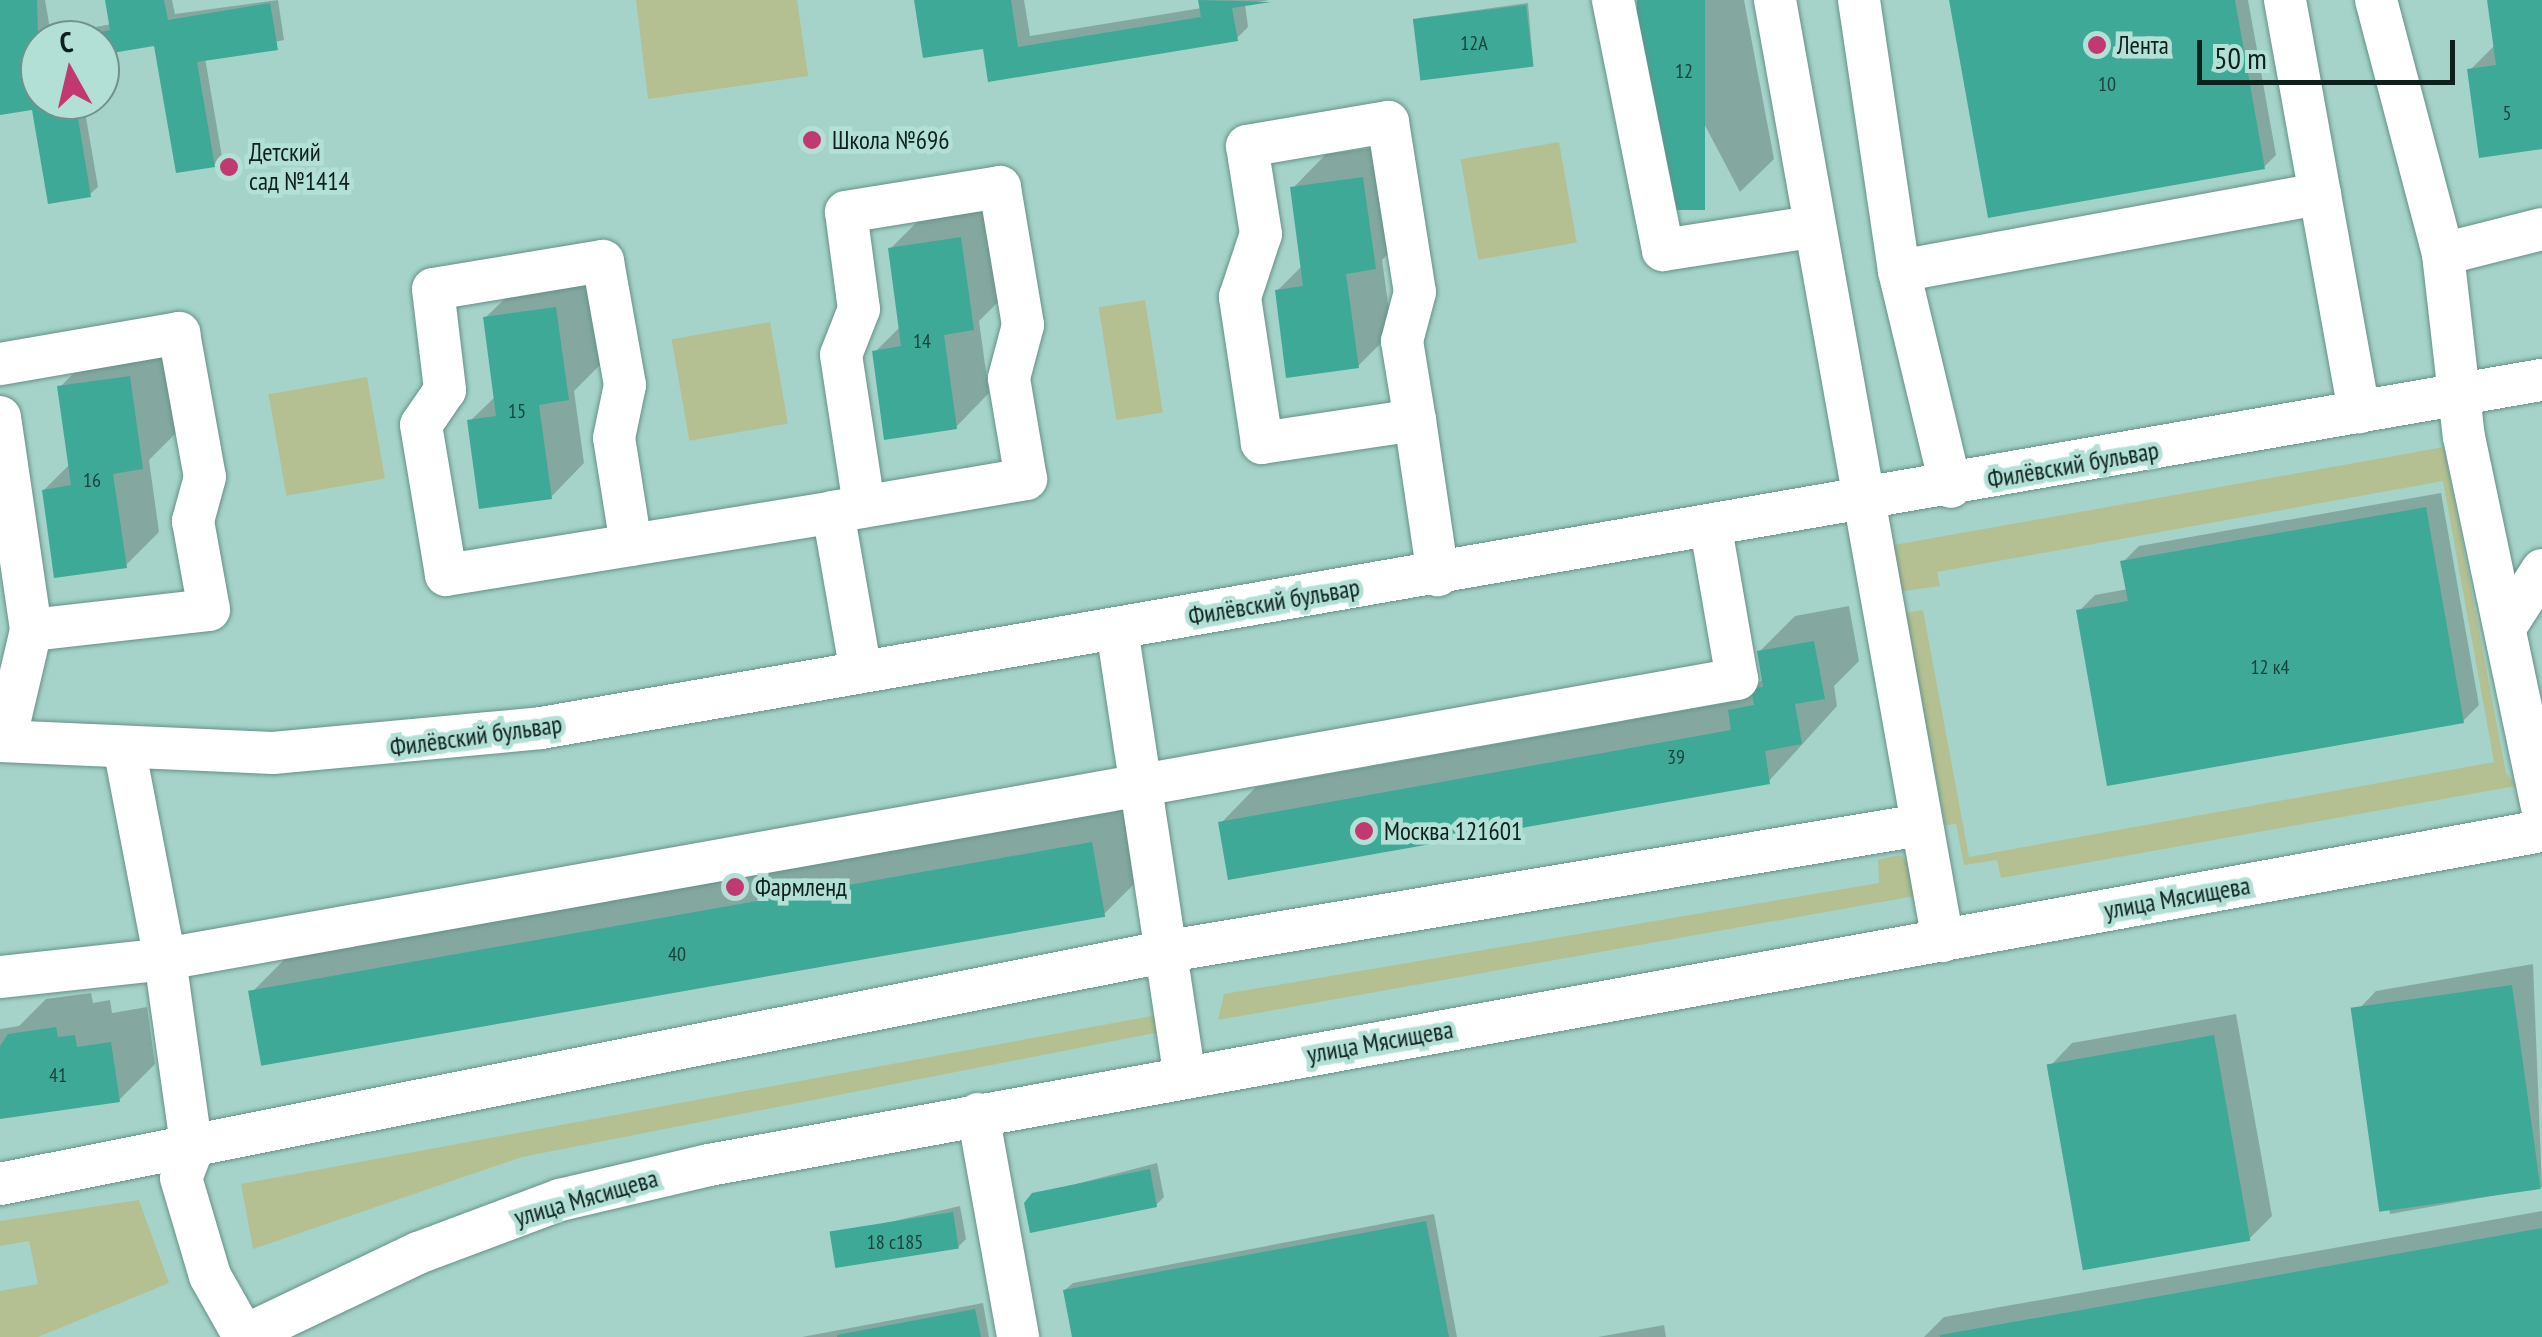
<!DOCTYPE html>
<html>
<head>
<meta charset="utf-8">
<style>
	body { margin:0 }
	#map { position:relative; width:2542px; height:1337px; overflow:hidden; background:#a5d3c9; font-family:"PT Sans Narrow",sans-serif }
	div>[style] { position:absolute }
	.green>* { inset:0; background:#b4c091; transform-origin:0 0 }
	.shadow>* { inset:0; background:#0003 }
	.building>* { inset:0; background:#3fa997; transform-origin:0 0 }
	.roads { filter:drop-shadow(0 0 2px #659188) drop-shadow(0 0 2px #659188) }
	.minor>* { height:42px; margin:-21px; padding:0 21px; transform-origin:21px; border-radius:21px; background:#fff }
	.dots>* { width:28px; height:28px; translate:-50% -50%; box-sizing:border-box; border:5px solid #b2e0d6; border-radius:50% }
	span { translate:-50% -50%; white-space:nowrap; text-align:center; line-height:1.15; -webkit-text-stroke:9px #b2e0d6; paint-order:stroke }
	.number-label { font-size:20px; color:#1a423b }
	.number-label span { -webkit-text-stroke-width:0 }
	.poi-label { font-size:25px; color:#0e201c }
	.left { translate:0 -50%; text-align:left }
	.street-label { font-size:25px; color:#0e201c }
	.north { position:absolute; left:20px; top:20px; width:100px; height:100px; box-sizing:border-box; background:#b2e0d6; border:2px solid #70938c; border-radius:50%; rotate:352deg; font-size:28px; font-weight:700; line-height:40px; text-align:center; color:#0e201c }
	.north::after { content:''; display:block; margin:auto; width:35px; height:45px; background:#c23871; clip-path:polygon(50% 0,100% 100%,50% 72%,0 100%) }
	.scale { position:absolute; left:2197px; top:40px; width:258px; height:45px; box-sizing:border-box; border:5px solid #0e201c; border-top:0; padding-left:12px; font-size:30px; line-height:35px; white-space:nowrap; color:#0e201c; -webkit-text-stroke:8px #b2e0d6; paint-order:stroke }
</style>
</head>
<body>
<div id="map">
	<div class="green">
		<i style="clip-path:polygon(636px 0,797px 0,808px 76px,648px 99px)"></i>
		<i style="left:1559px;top:142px;width:102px;height:100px;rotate:80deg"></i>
		<i style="left:1145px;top:300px;width:114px;height:47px;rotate:81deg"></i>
		<i style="left:770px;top:322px;width:103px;height:100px;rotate:80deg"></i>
		<i style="left:367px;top:377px;width:103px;height:100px;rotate:80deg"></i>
		<i style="clip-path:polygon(2444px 447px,2506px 773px,2516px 786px,2001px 878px,1997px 860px,1964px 865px,1956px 824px,1945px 825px,1906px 613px,1923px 610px,1969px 857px,2494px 762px,2443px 481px,1937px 572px,1940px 586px,1897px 592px,1883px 547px)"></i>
		<i style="clip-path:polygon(1899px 855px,1912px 862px,1921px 895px,1218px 1020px,1224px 994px,1879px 883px,1878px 860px)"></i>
		<i style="clip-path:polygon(1157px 1015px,1170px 1030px,522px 1157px,253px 1249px,241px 1184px)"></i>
		<i style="clip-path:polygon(139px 1200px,169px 1283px,38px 1337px,0 1337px,0 1291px,38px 1284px,29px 1241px,0 1246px,0 1221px)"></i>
	</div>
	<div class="shadow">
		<i style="clip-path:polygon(0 0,45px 0,51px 35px,112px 24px,107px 0,172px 0,175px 14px,278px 0,284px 40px,205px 58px,222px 157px,214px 165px,156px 43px,100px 53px,100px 40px,40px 40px,40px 100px,83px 100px,98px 187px,90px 194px,34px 107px,0 113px)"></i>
		<i style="clip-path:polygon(916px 0,1024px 0,1030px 36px,1202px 8px,1201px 0,1269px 0,1245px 4px,1248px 27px,1236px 39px,990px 79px,985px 46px)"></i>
		<i style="clip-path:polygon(1639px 0,1744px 0,1774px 159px,1740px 192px)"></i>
		<i style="clip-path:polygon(1952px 0,2248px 0,2276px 155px,2264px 167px)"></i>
		<i style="clip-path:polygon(2490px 0,2542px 0,2542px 147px,2470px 70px,2496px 44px)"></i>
		<i style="clip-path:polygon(1528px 3px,1533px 63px,1415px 22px,1419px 18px)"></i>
		<i style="clip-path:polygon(1396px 145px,1408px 233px,1382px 260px,1392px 332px,1358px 366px,1277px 291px,1303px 265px,1293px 188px,1326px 154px)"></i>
		<i style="clip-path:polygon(994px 205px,1006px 294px,979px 321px,989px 393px,956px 427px,875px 352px,901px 326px,890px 249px,924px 215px)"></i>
		<i style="clip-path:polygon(588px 275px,601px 364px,574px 391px,584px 463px,551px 497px,470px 421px,496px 396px,485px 318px,519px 285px)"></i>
		<i style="clip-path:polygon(163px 344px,176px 433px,149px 460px,159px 532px,125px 566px,44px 490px,70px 464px,60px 387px,93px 354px)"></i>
		<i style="clip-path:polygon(2441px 493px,2479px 705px,2463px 721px,2079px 611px,2095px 595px,2128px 589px,2123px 562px,2139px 546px)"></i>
		<i style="clip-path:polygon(1849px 606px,1859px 661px,1834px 686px,1837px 706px,1769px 781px,1221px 823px,1256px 787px,1742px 700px,1764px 678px,1759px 652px,1795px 616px)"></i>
		<i style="clip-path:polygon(1127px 807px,1140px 878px,1104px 914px,251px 993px,287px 957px)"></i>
		<i style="clip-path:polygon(2533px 964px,2542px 1187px,2390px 1214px,2354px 1014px,2376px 991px)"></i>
		<i style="clip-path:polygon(91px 993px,93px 1003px,110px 1000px,112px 1013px,147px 1007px,155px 1064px,119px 1100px,0 1117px,0 1029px,19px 1026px,46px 999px)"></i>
		<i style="clip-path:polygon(2236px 1014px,2272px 1216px,2249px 1239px,2050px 1066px,2072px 1043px)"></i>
		<i style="clip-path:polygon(1157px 1163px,1164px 1197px,1156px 1205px,1034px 1195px)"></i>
		<i style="clip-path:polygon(960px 1206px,966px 1239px,958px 1247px,833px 1235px)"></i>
		<i style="clip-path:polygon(2542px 1211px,2542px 1337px,1924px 1337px,1944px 1317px)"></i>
		<i style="clip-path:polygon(1434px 1214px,1457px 1337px,1074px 1337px,1065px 1290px,1073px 1283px)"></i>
		<i style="clip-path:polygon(983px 1303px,989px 1337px,802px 1337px)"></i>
		<i style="clip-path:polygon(1664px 1325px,1666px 1337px,1598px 1337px)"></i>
	</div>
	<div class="building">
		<i style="clip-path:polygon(0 0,37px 0,40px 100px,75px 100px,91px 197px,48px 204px,32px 110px,0 115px)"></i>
		<i style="clip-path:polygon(105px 0,164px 0,168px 20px,270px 3px,278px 50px,197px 62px,215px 167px,176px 173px,154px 46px,100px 55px,100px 40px,62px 40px,110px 30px)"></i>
		<i style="clip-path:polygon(914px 0,1011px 0,1018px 47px,1201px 17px,1198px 0,1271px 2px,1232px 8px,1238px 41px,988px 82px,983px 49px,923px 58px)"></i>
		<i style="left:1637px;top:0;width:68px;height:210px"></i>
		<i style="clip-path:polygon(1949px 0,2235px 0,2265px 169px,1988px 218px)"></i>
		<i style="clip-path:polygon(2487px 0,2542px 0,2542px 149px,2479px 158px,2467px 69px,2496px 65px)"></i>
		<i style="left:1526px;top:5px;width:62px;height:114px;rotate:83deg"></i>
		<i style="clip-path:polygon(1363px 177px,1376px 269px,1346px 274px,1359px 368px,1286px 378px,1275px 290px,1303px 286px,1290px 187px)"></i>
		<i style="clip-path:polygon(961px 237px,974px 330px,944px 335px,957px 429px,884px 440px,872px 351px,901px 346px,888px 248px)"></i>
		<i style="clip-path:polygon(556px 307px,569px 400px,539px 405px,552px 499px,479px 509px,467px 420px,496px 416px,483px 317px)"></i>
		<i style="clip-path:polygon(130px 376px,143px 469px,113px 474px,127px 568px,54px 578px,42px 490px,71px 485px,57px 386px)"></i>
		<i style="clip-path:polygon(2426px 507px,2464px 723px,2107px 786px,2076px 610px,2128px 601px,2120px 561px)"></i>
		<i style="clip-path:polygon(1814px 641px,1825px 699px,1795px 704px,1802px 744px,1765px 751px,1770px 784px,1228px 880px,1218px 822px,1731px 730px,1728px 710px,1754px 705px,1751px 689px,1763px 687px,1757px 651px)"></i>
		<i style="left:1092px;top:842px;width:76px;height:857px;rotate:80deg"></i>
		<i style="left:2512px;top:985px;width:206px;height:163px;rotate:82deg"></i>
		<i style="clip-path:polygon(56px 1027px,58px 1037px,75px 1035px,77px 1047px,111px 1042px,120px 1102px,0 1119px,0 1046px,8px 1034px)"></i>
		<i style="left:2214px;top:1035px;width:209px;height:170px;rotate:80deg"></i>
		<i style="clip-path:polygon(1150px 1169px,1157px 1207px,1030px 1233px,1024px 1203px,1032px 1193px)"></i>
		<i style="left:953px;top:1212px;width:37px;height:125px;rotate:81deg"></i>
		<i style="clip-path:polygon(1426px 1221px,1449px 1337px,1072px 1337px,1063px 1290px)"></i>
		<i style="clip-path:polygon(2542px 1228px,2542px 1337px,1940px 1337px,1940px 1335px)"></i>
		<i style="clip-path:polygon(975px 1309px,981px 1337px,837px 1337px,837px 1335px)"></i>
	</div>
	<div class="roads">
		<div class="minor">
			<i style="left:1613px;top:0;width:255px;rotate:78.7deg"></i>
			<i style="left:1663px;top:250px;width:150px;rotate:-8.8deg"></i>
			<i style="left:1775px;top:0;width:956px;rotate:79.88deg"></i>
			<i style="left:1859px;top:0;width:274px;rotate:81.6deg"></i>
			<i style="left:1899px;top:271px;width:222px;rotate:76.5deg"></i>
			<i style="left:2285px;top:0;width:419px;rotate:79.8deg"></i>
			<i style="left:2376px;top:0;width:263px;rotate:75.2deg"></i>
			<i style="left:2443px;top:254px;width:184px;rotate:83.5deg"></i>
			<i style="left:2464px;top:437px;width:378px;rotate:78.1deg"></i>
			<i style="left:2443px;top:254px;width:102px;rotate:-14.2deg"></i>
			<i style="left:1899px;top:271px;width:428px;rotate:-10.4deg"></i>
			<i style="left:0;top:364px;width:182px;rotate:-9.8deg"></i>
			<i style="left:179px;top:333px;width:146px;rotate:79.8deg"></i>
			<i style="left:205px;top:477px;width:46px;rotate:105.3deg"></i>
			<i style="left:193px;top:521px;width:90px;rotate:79.8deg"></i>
			<i style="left:209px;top:610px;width:179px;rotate:173.6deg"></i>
			<i style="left:0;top:417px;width:215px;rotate:81.7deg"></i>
			<i style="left:31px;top:630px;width:114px;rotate:103.2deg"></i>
			<i style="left:1415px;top:420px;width:155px;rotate:171.5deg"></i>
			<i style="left:1262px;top:443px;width:148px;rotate:-98.6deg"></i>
			<i style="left:1240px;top:297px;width:66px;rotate:-71.6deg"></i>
			<i style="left:1261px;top:234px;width:89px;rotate:-99deg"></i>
			<i style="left:1247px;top:146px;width:143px;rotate:-9.7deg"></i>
			<i style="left:1388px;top:122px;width:172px;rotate:81deg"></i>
			<i style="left:1415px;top:292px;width:51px;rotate:104.9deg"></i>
			<i style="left:1402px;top:341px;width:80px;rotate:80.7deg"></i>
			<i style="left:1415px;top:420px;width:157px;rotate:81.6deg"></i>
			<i style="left:833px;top:512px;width:196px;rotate:-9.7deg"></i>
			<i style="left:1026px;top:479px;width:102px;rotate:-99.6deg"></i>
			<i style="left:1009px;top:378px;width:55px;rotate:-75.2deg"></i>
			<i style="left:1023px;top:325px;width:140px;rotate:-99.5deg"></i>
			<i style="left:1000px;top:187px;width:156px;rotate:170.8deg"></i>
			<i style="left:846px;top:212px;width:98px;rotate:82.4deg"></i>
			<i style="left:859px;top:309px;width:49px;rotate:111.4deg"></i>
			<i style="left:841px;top:355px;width:153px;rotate:81.3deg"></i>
			<i style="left:631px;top:545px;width:108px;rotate:-99deg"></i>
			<i style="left:614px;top:438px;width:54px;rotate:-78.3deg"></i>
			<i style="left:625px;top:385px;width:126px;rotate:-100.1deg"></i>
			<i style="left:603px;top:261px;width:172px;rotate:170.6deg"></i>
			<i style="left:433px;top:289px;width:102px;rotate:83.2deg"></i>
			<i style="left:445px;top:390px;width:42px;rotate:124.4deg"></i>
			<i style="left:421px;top:425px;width:152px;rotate:80.5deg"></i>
			<i style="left:446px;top:575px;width:392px;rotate:-9.2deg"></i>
			<i style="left:833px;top:512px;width:162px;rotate:80.1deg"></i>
			<i style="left:2508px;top:623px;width:63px;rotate:-57.3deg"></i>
			<i style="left:1117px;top:629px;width:452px;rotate:81.4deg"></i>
			<i style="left:0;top:741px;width:273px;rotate:2.5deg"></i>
			<i style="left:273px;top:753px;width:269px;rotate:-5.3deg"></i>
			<i style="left:541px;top:728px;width:2031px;rotate:-9.87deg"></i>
			<i style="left:124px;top:747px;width:216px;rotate:79.1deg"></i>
			<i style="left:165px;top:959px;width:1597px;rotate:-10.1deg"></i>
			<i style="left:1737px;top:679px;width:152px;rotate:-99.8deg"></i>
			<i style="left:0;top:977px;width:166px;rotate:-6.2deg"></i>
			<i style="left:165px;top:959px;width:193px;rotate:82deg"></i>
			<i style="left:192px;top:1150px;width:30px;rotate:111deg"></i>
			<i style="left:181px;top:1178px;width:102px;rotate:73.5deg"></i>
			<i style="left:210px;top:1276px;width:69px;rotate:60.5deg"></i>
			<i style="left:978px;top:1114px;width:227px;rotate:79.8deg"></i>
			<i style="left:0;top:1184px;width:1186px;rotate:-11.28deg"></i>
			<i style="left:1163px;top:952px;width:768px;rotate:-9.52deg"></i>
			<i style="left:242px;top:1337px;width:195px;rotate:-25.5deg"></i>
			<i style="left:418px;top:1253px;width:152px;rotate:-20.5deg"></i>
			<i style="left:560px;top:1200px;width:153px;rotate:-13.2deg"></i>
			<i style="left:709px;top:1165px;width:1863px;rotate:-10.33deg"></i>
		</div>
	</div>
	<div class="dots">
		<i style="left:2097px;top:45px;background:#c23871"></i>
		<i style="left:812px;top:140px;background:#c23871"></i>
		<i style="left:229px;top:167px;background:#c23871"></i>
		<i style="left:1364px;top:831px;background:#c23871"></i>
		<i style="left:735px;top:887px;background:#c23871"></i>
	</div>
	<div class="number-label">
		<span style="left:1474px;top:43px">12А</span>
		<span style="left:1684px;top:71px">12</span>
		<span style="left:2107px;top:84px">10</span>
		<span style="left:2507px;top:113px">5</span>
		<span style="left:922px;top:341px">14</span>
		<span style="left:517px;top:411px">15</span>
		<span style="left:92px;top:480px">16</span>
		<span style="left:2270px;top:667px">12 к4</span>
		<span style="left:1676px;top:757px">39</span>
		<span style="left:677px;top:954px">40</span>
		<span style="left:58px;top:1075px">41</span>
		<span style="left:895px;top:1242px">18 с185</span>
	</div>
	<div class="poi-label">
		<span class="left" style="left:2117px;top:45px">Лента</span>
		<span class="left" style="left:832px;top:140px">Школа №696</span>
		<span class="left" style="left:249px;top:167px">Детский<br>сад №1414</span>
		<span class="left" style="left:1384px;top:831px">Москва 121601</span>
		<span class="left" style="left:755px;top:887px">Фармленд</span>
	</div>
	<div class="street-label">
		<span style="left:2073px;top:465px;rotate:-10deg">Филёвский бульвар</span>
		<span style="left:1274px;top:602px;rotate:-10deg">Филёвский бульвар</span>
		<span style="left:476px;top:736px;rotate:-8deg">Филёвский бульвар</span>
		<span style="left:2177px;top:898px;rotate:-10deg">улица Мясищева</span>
		<span style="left:1380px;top:1042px;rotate:-10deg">улица Мясищева</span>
		<span style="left:586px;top:1198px;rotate:-16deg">улица Мясищева</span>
	</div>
	<div class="north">С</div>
	<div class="scale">50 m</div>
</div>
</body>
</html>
